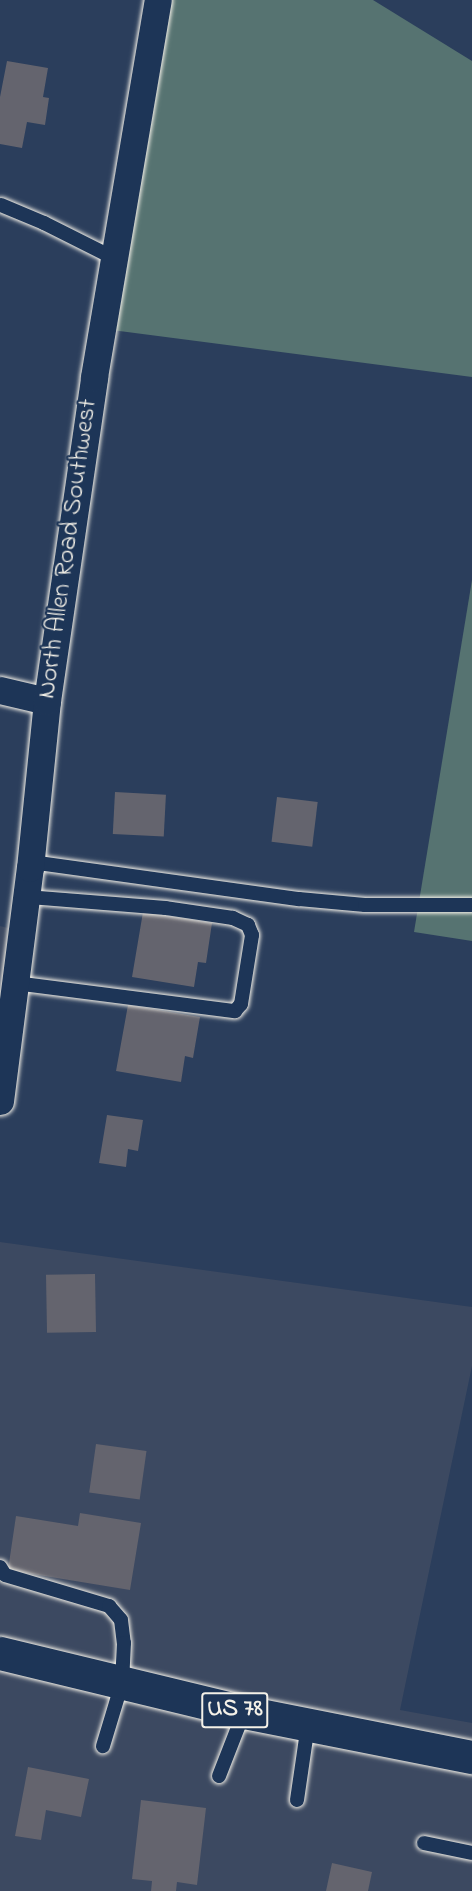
<!DOCTYPE html>
<html>
<head>
<meta charset="utf-8">
<style>
	body { margin:0 }
	#map { position:relative; width:472px; height:1891px; overflow:hidden; background:#2b3e5c; font-family:"Indie Flower",sans-serif }
	div>[style] { position:absolute }
	.built>* { inset:0; background:#3c4961 }
	.green>* { inset:0; background:#567371 }
	.building>* { inset:0; background:#64646e; transform-origin:0 0 }
	.roads { filter:drop-shadow(0 0 2px #f4f1e8) drop-shadow(0 0 2px #f4f1e8) }
	.service>* { height:14px; margin:-7px; padding:0 7px; transform-origin:7px; border-radius:7px; background:#1d3557 }
	.minor>* { height:27px; margin:-13.5px; padding:0 13.5px; transform-origin:13.5px; border-radius:13.5px; background:#1d3557 }
	.primary>* { height:33px; margin:-16.5px; padding:0 16.5px; transform-origin:16.5px; border-radius:16.5px; background:#1d3557 }
	span { translate:-50% -50%; white-space:nowrap; text-align:center; line-height:1.15; -webkit-text-stroke:4.5px #1d3557; paint-order:stroke }
	.shield-label span { padding:2px 4px; background:#1d3557; border:2px solid; border-radius:4px; -webkit-text-stroke-width:0 }
	.shield-label { font-size:24px; color:#f4f1e8; font-weight:700 }
	.street-label { font-size:26px; color:#f4f1e8 }
</style>
</head>
<body>
<div id="map">
	<div class="built">
		<i style="clip-path:polygon(0 926px,8px 928px,0 1035px)"></i>
		<i style="clip-path:polygon(0 1242px,472px 1307px,472px 1366px,400px 1710px,472px 1723px,472px 1891px,0 1891px)"></i>
	</div>
	<div class="green">
		<i style="clip-path:polygon(150px 0,373px 0,472px 61px,472px 377px,104px 329px)"></i>
		<i style="clip-path:polygon(472px 580px,472px 941px,414px 932px)"></i>
	</div>
	<div class="building">
		<i style="clip-path:polygon(7px 61px,48px 68px,43px 97px,49px 98px,45px 125px,27px 122px,22px 148px,0 144px,0 97px)"></i>
		<i style="left:115px;top:792px;width:51px;height:42px;rotate:3deg"></i>
		<i style="left:277px;top:797px;width:41px;height:45px;rotate:7deg"></i>
		<i style="clip-path:polygon(143px 912px,212px 923px,206px 963px,198px 962px,194px 987px,132px 977px)"></i>
		<i style="clip-path:polygon(128px 1005px,200px 1017px,193px 1058px,185px 1056px,181px 1082px,116px 1071px)"></i>
		<i style="clip-path:polygon(107px 1115px,143px 1120px,138px 1151px,128px 1149px,126px 1167px,99px 1163px)"></i>
		<i style="left:95px;top:1274px;width:58px;height:49px;rotate:89deg"></i>
		<i style="left:96px;top:1444px;width:51px;height:49px;rotate:8deg"></i>
		<i style="clip-path:polygon(80px 1513px,141px 1523px,130px 1590px,8px 1570px,16px 1516px,78px 1526px)"></i>
		<i style="clip-path:polygon(28px 1767px,89px 1779px,81px 1817px,46px 1810px,41px 1840px,15px 1836px)"></i>
		<i style="clip-path:polygon(141px 1800px,206px 1808px,197px 1885px,177px 1882px,176px 1891px,151px 1891px,152px 1881px,132px 1879px)"></i>
		<i style="clip-path:polygon(332px 1863px,372px 1872px,368px 1891px,326px 1891px)"></i>
	</div>
	<div class="roads">
		<div class="service">
			<i style="left:1px;top:205px;width:47px;rotate:22.7deg"></i>
			<i style="left:44px;top:223px;width:78px;rotate:26.6deg"></i>
			<i style="left:31px;top:862px;width:271px;rotate:7.9deg"></i>
			<i style="left:299px;top:899px;width:66px;rotate:5.2deg"></i>
			<i style="left:365px;top:905px;width:107px"></i>
			<i style="left:15px;top:983px;width:222px;rotate:7.3deg"></i>
			<i style="left:235px;top:1011px;width:9px;rotate:-49deg"></i>
			<i style="left:241px;top:1004px;width:70px;rotate:-80.9deg"></i>
			<i style="left:252px;top:935px;width:11px;rotate:-112deg"></i>
			<i style="left:248px;top:925px;width:17px;rotate:-155deg"></i>
			<i style="left:233px;top:918px;width:69px;rotate:-171.6deg"></i>
			<i style="left:165px;top:908px;width:138px;rotate:-175.4deg"></i>
			<i style="left:0;top:1567px;width:9px;rotate:58deg"></i>
			<i style="left:5px;top:1575px;width:109px;rotate:16.6deg"></i>
			<i style="left:109px;top:1606px;width:18px;rotate:49deg"></i>
			<i style="left:121px;top:1620px;width:23px;rotate:83deg"></i>
			<i style="left:124px;top:1643px;width:40px;rotate:92.9deg"></i>
			<i style="left:122px;top:1683px;width:66px;rotate:106.8deg"></i>
			<i style="left:219px;top:1776px;width:69px;rotate:-68.7deg"></i>
			<i style="left:297px;top:1800px;width:76px;rotate:-81.7deg"></i>
			<i style="left:424px;top:1843px;width:49px;rotate:11.8deg"></i>
		</div>
		<div class="minor">
			<i style="left:0;top:690px;width:48px;rotate:13.2deg"></i>
			<i style="left:0;top:1101px;width:235px;rotate:-82.7deg"></i>
			<i style="left:30px;top:868px;width:168px;rotate:-84.2deg"></i>
			<i style="left:47px;top:701px;width:327px;rotate:-81.7deg"></i>
			<i style="left:94px;top:377px;width:382px;rotate:-80.4deg"></i>
		</div>
		<div class="primary">
			<i style="left:0;top:1653px;width:251px;rotate:13.6deg"></i>
			<i style="left:244px;top:1712px;width:232px;rotate:11.2deg"></i>
		</div>
	</div>
	<div class="shield-label">
		<span style="left:235px;top:1710px">US 78</span>
	</div>
	<div class="street-label">
		<span style="left:69px;top:549px;rotate:-82deg">North Allen Road Southwest</span>
	</div>
</div>
</body>
</html>
